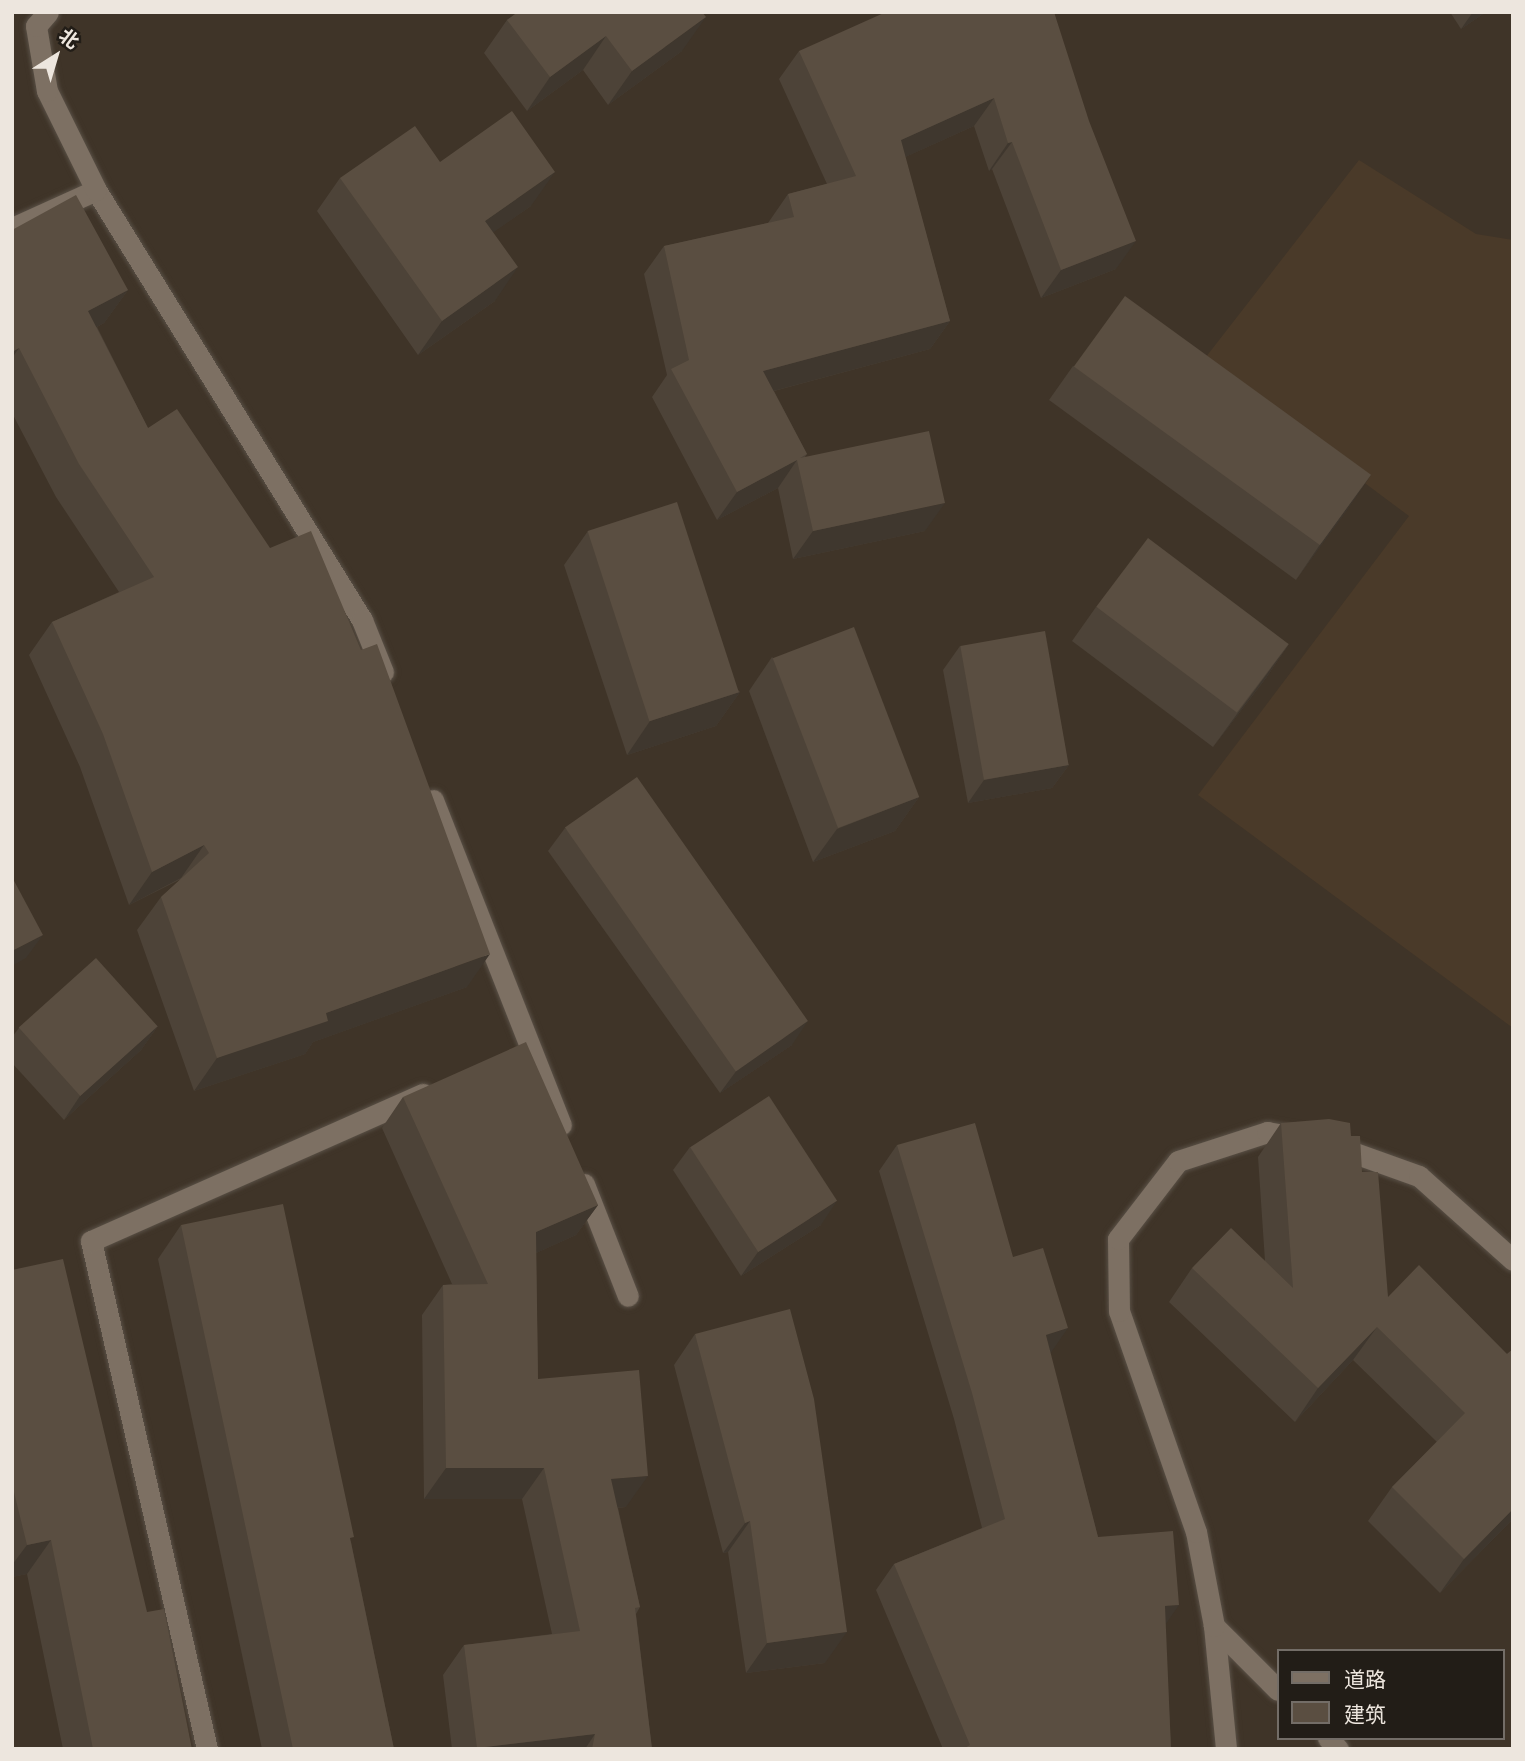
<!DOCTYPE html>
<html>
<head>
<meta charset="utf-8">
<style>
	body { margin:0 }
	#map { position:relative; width:1525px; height:1761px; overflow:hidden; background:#3f3428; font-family:"Space Grotesk","Noto Sans SC",sans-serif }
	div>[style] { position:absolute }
	.built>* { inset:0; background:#4a3a29 }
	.roads { filter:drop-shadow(0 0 2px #595046) drop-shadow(0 0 2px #595046) }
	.minor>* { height:21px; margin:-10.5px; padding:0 10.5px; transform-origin:10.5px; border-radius:10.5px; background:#7d7063 }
	.wall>* { inset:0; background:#4d4338 }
	.shaded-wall>* { inset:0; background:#3f372e }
	.building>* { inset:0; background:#5a4e41; transform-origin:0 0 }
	span { translate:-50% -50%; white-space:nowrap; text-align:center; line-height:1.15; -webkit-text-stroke:6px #221d17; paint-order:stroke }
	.frame { position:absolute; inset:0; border:14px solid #ede6de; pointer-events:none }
	.legend { position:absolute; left:1277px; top:1649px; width:228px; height:91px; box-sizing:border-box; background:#221d17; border:2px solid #736d67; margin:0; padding:9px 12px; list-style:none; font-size:21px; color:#ede6de }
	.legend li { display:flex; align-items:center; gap:14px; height:35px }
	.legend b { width:35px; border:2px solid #736d67 }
	.north { position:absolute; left:21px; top:21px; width:70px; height:70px; -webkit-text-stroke:5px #221d17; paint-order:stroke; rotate:37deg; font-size:19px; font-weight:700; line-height:28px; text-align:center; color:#ede6de }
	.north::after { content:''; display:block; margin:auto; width:24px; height:32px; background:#ede6de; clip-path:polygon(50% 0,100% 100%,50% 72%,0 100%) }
</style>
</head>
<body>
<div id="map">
	<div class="built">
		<i style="clip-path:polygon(1359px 160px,1476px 234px,1513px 240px,1513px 1028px,1198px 795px,1409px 516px,1202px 362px)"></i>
	</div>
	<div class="roads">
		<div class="minor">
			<i style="left:96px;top:190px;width:506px;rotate:58.26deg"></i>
			<i style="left:362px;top:620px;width:56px;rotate:68deg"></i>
			<i style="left:12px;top:228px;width:92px;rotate:-24.3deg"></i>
			<i style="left:96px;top:190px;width:110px;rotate:-116.3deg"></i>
			<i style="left:47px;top:91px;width:66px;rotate:-99.6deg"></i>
			<i style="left:36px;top:26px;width:18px;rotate:-49deg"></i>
			<i style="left:433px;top:800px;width:349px;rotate:68.5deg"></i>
			<i style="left:1335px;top:1146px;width:89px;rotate:19.7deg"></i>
			<i style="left:1419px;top:1176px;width:126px;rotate:41.8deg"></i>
			<i style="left:584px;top:1184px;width:120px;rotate:68.6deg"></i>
			<i style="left:1214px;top:1626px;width:124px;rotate:84.4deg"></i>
			<i style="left:1278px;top:1690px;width:91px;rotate:-135deg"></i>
			<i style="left:1214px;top:1626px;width:96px;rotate:-100.8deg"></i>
			<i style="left:1196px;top:1532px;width:234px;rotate:-109.2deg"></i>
			<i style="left:1119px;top:1311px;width:72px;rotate:-90.8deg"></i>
			<i style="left:1118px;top:1239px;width:98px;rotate:-52.4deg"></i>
			<i style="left:1178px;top:1161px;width:94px;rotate:-18deg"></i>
			<i style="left:1267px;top:1132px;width:34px;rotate:10deg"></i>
			<i style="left:1328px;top:1738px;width:15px;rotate:48deg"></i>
			<i style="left:207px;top:1749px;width:521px;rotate:-102.86deg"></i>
			<i style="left:91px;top:1241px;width:363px;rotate:-23.9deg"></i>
		</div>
	</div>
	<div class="wall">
		<i style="clip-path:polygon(518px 12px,682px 51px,608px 105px,583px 70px,527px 111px,484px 53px,507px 20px)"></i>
		<i style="clip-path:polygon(1054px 12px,1116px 269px,1041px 298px,992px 169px,989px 171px,974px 126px,905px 157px,950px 321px,930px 349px,774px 391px,807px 454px,805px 457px,925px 531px,793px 559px,778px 488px,717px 520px,652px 397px,667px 375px,644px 274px,664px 246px,768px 223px,788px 194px,827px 184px,779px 79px,799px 51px)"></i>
		<i style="clip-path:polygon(1450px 12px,1486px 12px,1461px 29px)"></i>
		<i style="clip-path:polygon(440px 162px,531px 206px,493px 232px,495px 301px,418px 355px,317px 211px,340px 178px)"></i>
		<i style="clip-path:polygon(12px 230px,128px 290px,104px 323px,97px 327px,148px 428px,467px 987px,313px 1042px,305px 1054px,194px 1091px,137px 930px,161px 897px,181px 879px,129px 905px,80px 767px,29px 655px,52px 622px,119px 592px,56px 497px,12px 413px)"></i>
		<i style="clip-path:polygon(1073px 366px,1371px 475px,1296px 580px,1049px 400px)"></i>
		<i style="clip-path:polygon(588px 531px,740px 692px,716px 726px,627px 755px,564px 565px)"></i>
		<i style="clip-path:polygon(1096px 607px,1289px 644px,1266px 678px,1213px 747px,1072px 641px)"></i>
		<i style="clip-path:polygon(960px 646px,1069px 765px,1052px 788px,968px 803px,943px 670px)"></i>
		<i style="clip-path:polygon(772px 657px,919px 797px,895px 831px,813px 862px,749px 691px)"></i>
		<i style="clip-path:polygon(565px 828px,792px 1045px,720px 1093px,548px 851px)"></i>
		<i style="clip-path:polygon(158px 1026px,141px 1050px,64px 1120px,12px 1063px,12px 1037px,19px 1028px)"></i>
		<i style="clip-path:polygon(403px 1097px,598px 1205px,576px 1235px,536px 1253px,538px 1379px,626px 1507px,618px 1508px,640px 1607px,636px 1614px,652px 1749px,452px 1749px,443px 1675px,464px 1645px,552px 1634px,522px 1499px,424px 1499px,422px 1315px,443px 1285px,452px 1284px,382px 1128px)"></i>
		<i style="clip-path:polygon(1281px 1123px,1351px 1136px,1362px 1172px,1388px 1297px,1507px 1354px,1513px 1349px,1513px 1519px,1440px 1593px,1368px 1521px,1392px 1487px,1437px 1442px,1353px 1360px,1295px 1422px,1169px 1302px,1192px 1268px,1265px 1261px,1258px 1157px)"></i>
		<i style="clip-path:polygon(897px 1145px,1013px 1257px,1050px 1353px,1098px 1537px,1165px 1625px,1171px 1749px,943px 1749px,876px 1590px,894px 1564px,982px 1528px,954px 1419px,879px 1171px)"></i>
		<i style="clip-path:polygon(690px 1147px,821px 1225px,741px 1276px,673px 1170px)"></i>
		<i style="clip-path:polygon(181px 1225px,351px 1542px,394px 1749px,262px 1749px,158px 1259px)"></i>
		<i style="clip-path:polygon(12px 1270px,147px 1612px,192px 1749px,63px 1749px,27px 1574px,12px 1577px)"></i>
		<i style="clip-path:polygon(695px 1334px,825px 1663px,746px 1673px,728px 1552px,723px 1553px,674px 1365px)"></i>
	</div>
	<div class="shaded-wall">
		<i style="clip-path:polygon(1473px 12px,1486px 12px,1461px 29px)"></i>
		<i style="clip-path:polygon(706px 17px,682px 51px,608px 105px,632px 71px)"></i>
		<i style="clip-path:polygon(606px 36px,583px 70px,527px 111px,550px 77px)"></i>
		<i style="clip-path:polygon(994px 98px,974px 126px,881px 168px,901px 140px)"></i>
		<i style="clip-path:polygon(1012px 142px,992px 169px,989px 171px,1008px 143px)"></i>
		<i style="clip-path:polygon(555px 172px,531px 206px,461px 255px,485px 221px)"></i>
		<i style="clip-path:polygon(1136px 241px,1116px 269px,1041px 298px,1061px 270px)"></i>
		<i style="clip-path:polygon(518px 267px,495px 301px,418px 355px,442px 321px)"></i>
		<i style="clip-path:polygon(128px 290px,104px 323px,65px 344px,88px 311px)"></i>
		<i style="clip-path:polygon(950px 321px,930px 349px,743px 399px,763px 371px)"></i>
		<i style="clip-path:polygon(19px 348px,12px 358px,12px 352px)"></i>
		<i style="clip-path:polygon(797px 460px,778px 488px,717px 520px,737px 492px)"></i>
		<i style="clip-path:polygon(1371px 475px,1348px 509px,1296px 580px,1319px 546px)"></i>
		<i style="clip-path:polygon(945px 503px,925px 531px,793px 559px,813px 531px)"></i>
		<i style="clip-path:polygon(1289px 644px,1266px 678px,1213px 747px,1237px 714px)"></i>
		<i style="clip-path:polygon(740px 692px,716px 726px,627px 755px,650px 721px)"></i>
		<i style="clip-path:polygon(1069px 765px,1052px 788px,968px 803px,984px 780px)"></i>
		<i style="clip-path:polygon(919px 797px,895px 831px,813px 862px,837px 829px)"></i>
		<i style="clip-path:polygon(204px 845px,181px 878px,129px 905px,152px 872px)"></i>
		<i style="clip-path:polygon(43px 935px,26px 958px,12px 966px,12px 951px)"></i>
		<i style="clip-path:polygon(490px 954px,467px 987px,313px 1042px,305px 1054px,194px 1091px,217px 1058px,326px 1013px)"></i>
		<i style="clip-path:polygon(808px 1021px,792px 1045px,720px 1093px,737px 1070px)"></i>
		<i style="clip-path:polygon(158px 1026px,141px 1050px,64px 1120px,80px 1096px)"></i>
		<i style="clip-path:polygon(837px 1201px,821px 1225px,741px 1276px,758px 1252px)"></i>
		<i style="clip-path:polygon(598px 1205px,576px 1235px,514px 1263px,536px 1232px)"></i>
		<i style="clip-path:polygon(1377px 1327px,1353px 1360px,1295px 1422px,1318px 1388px)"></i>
		<i style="clip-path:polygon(1068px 1328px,1050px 1354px,1046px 1335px)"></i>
		<i style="clip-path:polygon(446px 1468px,544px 1468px,522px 1499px,424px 1499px)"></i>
		<i style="clip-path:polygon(648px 1476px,626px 1507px,590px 1510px,611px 1479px)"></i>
		<i style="clip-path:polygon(1513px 1509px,1513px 1519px,1440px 1593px,1464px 1559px)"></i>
		<i style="clip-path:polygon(750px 1521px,728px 1552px,723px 1553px,745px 1523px)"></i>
		<i style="clip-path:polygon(51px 1540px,27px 1574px,12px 1577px,12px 1565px,27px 1545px)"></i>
		<i style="clip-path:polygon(1179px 1605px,1161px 1631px,1165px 1606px)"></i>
		<i style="clip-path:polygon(847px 1632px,825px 1663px,746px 1673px,767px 1643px)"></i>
		<i style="clip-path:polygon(595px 1734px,585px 1749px,476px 1749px,477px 1748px)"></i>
	</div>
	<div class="building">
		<i style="clip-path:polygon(518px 12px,702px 12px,706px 17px,632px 71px,606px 36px,550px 77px,507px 20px)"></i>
		<i style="clip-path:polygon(886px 12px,1054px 12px,1089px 121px,1136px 241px,1061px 270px,1012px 142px,1008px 143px,994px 98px,901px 140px,950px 321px,763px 371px,807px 454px,800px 458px,929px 431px,945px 503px,813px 531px,797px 460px,737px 492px,671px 369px,689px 360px,664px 246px,794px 217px,788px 194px,856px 176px,799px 51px)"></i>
		<i style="clip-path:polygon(512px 111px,555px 172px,485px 221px,518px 267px,442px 321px,340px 178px,415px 126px,440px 162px)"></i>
		<i style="clip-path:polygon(76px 195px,128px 290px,88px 311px,148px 428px,177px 409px,270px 548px,311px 531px,361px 650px,377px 644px,490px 954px,326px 1013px,328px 1021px,217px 1058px,161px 897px,209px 853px,204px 845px,152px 872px,103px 734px,52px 622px,154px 577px,79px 464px,19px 348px,12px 352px,12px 230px)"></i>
		<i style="left:1125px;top:296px;width:304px;height:87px;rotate:36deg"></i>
		<i style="left:677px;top:502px;width:200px;height:94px;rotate:72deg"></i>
		<i style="left:1148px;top:538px;width:176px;height:86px;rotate:37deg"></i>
		<i style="left:854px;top:627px;width:182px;height:87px;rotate:69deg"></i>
		<i style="left:1045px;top:631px;width:136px;height:86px;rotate:80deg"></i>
		<i style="left:637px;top:777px;width:298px;height:88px;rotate:55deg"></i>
		<i style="clip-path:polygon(12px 877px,43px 935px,12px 951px)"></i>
		<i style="left:96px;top:958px;width:92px;height:104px;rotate:48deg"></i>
		<i style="clip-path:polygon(526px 1042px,598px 1205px,536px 1232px,538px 1379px,639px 1370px,648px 1476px,611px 1479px,640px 1607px,635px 1608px,652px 1749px,592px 1749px,595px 1734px,477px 1748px,464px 1645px,580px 1631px,544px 1468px,446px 1468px,443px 1285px,488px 1284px,403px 1097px)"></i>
		<i style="left:769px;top:1096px;width:125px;height:94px;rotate:57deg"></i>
		<i style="clip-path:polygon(1329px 1119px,1350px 1123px,1351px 1136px,1360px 1136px,1362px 1172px,1378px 1172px,1388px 1297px,1419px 1265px,1507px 1354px,1513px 1349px,1513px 1509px,1464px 1559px,1392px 1487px,1465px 1413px,1377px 1327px,1318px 1388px,1192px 1268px,1231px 1228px,1293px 1288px,1281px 1123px)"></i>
		<i style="clip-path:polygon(975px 1123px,1013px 1257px,1043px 1248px,1068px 1328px,1046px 1335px,1098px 1537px,1173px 1531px,1179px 1605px,1165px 1606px,1171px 1749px,963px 1749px,970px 1745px,894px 1564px,1005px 1519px,972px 1393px,897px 1145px)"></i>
		<i style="clip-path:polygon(283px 1204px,354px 1537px,350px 1538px,394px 1749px,293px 1749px,181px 1225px)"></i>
		<i style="clip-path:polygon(63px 1259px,147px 1612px,164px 1609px,192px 1749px,93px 1749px,51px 1540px,27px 1545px,12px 1484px,12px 1270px)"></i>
		<i style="clip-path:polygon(790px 1309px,814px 1399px,847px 1632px,767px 1643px,750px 1521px,745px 1523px,695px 1334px)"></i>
	</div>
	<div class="frame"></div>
	<ul class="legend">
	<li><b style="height:9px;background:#7d7063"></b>道路</li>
	<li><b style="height:19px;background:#5a4e41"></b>建筑</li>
	</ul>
	<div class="north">北</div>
</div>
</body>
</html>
